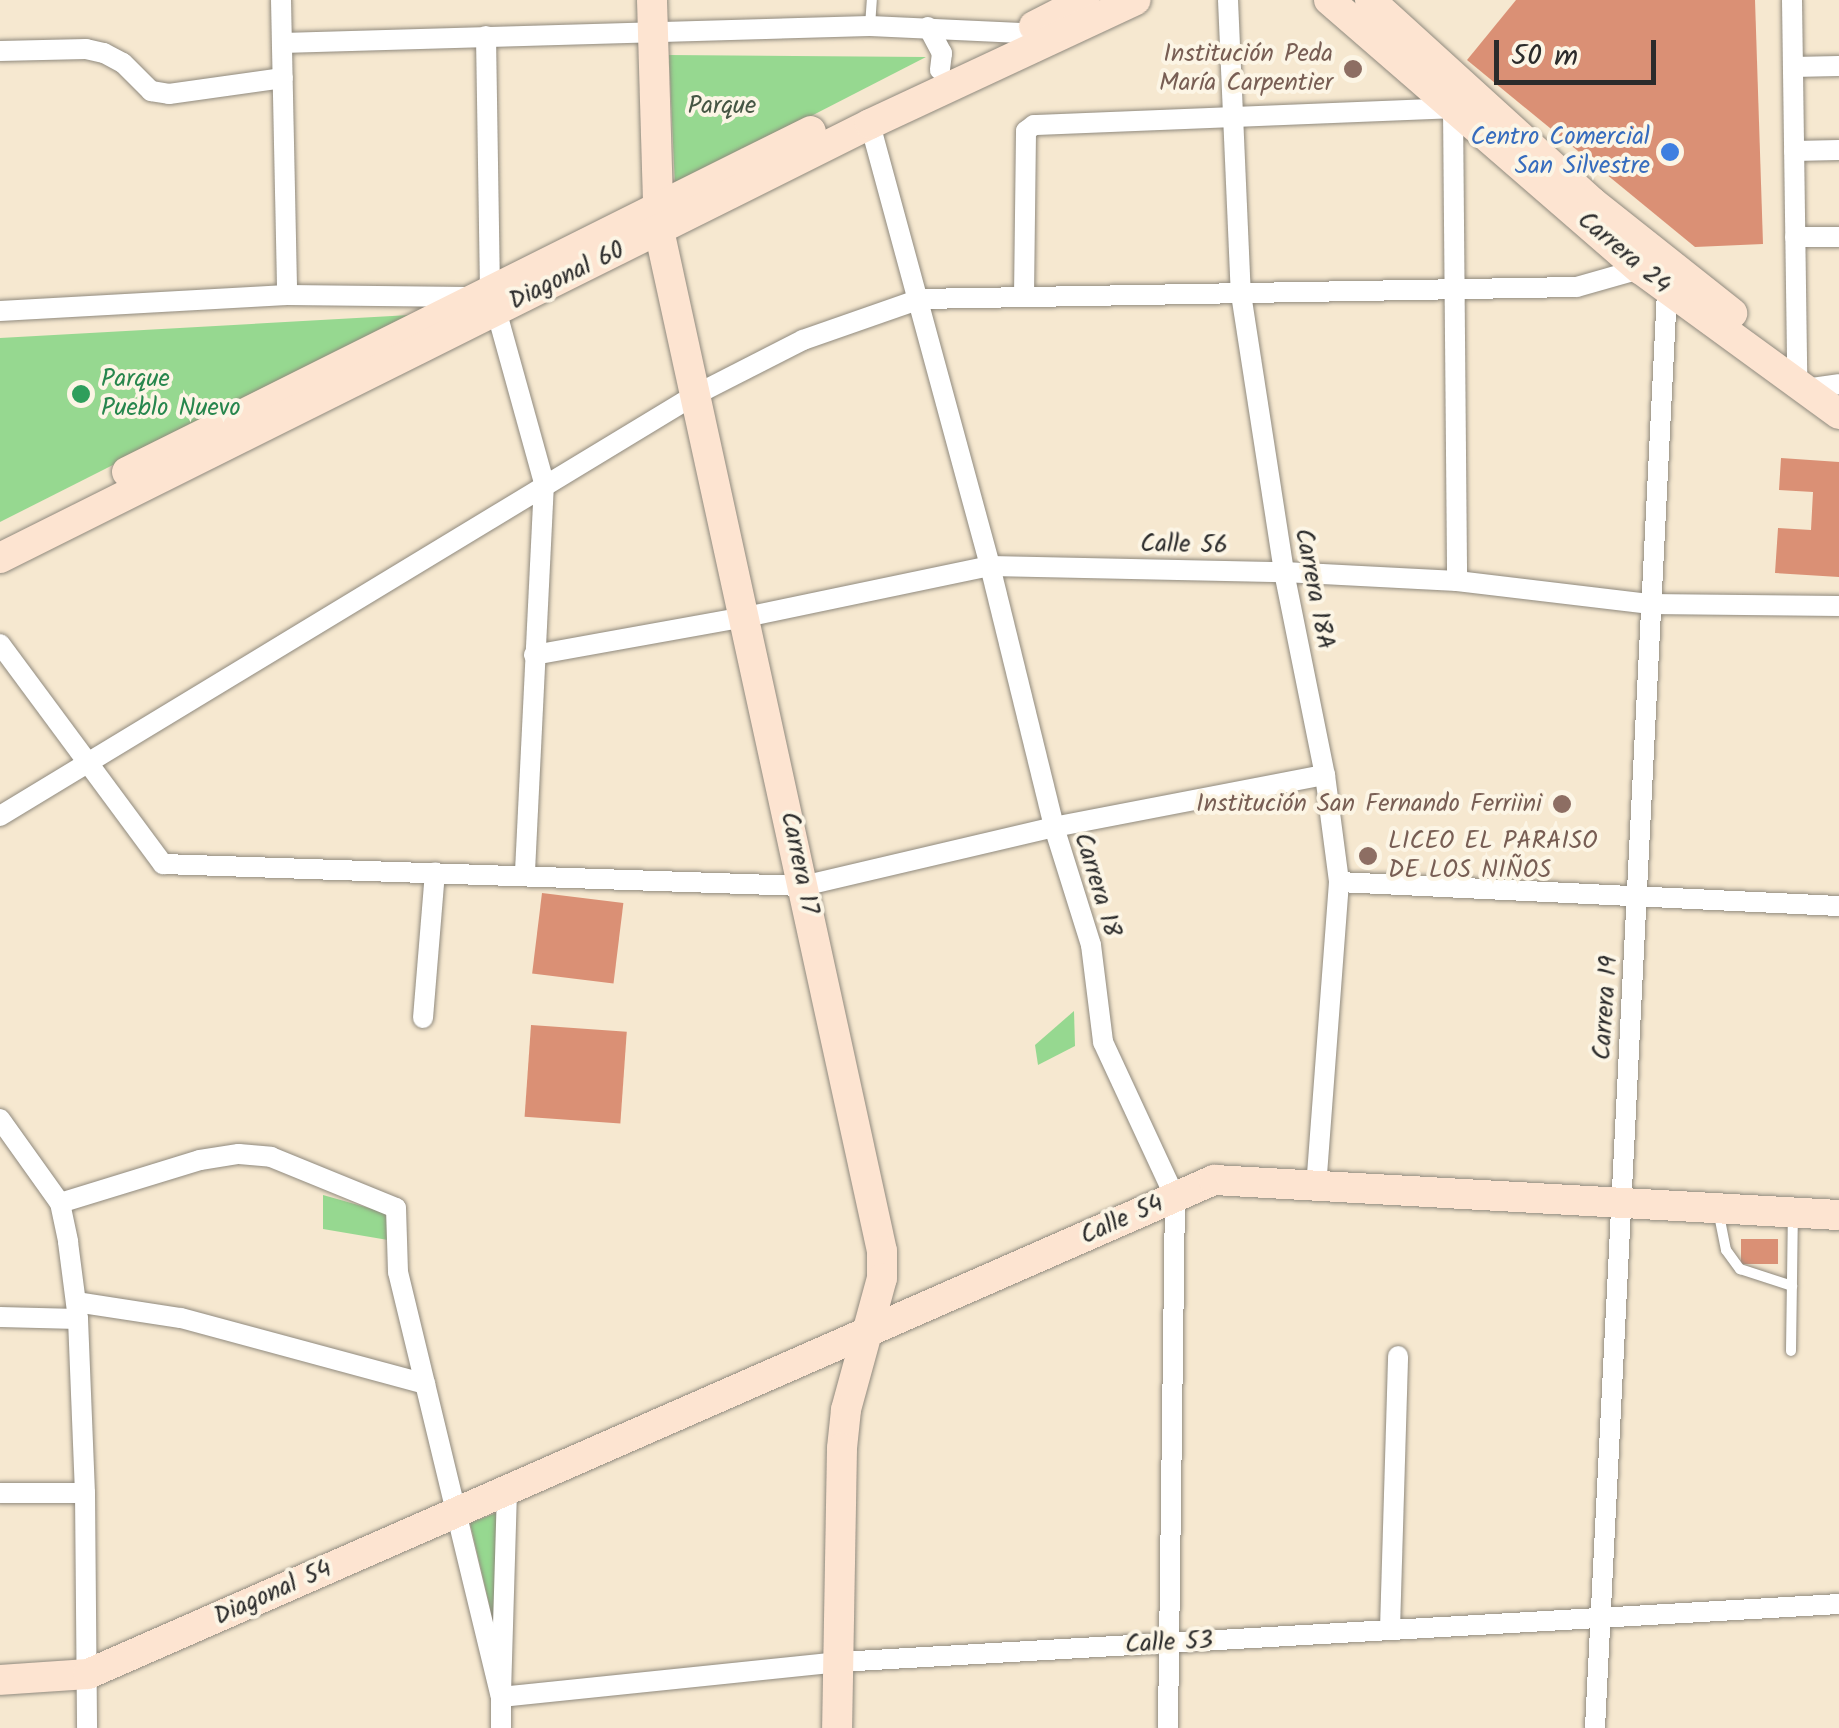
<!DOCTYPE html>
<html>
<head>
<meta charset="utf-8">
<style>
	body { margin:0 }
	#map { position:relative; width:1839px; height:1728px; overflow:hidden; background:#f6e8d0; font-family:Kalam,sans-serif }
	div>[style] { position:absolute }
	.green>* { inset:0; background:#96d890 }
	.building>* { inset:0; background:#da9075; transform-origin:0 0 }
	.roads { filter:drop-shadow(0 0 2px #908a7e) drop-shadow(0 0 2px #908a7e) }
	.lane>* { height:10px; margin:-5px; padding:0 5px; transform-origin:5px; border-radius:5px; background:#fff }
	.street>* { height:20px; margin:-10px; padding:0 10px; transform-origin:10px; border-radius:10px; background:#fff }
	.secondary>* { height:30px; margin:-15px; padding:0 15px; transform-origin:15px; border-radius:15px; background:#fde4d1 }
	.dots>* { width:28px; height:28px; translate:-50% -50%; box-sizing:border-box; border:5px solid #fcf5e5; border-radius:50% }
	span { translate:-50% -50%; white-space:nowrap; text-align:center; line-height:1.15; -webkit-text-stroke:8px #fcf5e5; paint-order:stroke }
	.education-label { font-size:25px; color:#785e54 }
	.right { translate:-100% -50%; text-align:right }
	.left { translate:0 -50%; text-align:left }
	.park-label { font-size:25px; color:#465644 }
	.shop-label { font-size:25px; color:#366cbe }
	.street-label { font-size:25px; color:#2b2b2b }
	.leisure-label { font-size:25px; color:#27864d }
	.scale { position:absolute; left:1494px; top:40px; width:162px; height:45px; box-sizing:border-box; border:5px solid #2b2b2b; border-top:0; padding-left:12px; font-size:30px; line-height:35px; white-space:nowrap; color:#2b2b2b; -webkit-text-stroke:8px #fcf5e5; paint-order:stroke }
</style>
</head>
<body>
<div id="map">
	<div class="green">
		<i style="clip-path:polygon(669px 55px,926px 57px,675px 186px)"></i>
		<i style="clip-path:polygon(410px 315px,0 522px,0 338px)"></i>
		<i style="clip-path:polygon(1074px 1011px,1075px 1046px,1038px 1065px,1035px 1045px)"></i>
		<i style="clip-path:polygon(323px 1195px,390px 1214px,388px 1240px,323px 1229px)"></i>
		<i style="clip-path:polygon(499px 1512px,496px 1633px,470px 1523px)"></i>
	</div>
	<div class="building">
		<i style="clip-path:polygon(1516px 0,1755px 0,1763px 244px,1695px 247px,1467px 60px)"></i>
		<i style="clip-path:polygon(1781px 458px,1839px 462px,1839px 577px,1775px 573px,1778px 528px,1811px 530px,1813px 492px,1779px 490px)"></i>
		<i style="left:542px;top:893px;width:82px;height:81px;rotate:7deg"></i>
		<i style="left:531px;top:1025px;width:96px;height:92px;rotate:4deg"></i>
		<i style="left:1741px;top:1239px;width:37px;height:25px"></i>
	</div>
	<div class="roads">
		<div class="lane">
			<i style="left:870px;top:26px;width:26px;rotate:-86deg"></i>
			<i style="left:1718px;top:1210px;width:41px;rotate:78.7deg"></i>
			<i style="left:1726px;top:1250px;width:24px;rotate:54deg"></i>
			<i style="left:1740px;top:1269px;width:55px;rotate:18.1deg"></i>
			<i style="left:1791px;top:1351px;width:137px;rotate:-89.2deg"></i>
		</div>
		<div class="street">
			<i style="left:281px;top:0;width:295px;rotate:88.8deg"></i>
			<i style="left:1228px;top:0;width:294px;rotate:87.5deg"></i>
			<i style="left:1241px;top:294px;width:281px;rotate:81.2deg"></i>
			<i style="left:1284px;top:572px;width:207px;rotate:78.6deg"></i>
			<i style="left:1325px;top:775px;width:108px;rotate:82.5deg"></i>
			<i style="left:1339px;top:882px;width:306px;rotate:94.3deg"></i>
			<i style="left:1792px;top:0;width:381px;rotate:89.2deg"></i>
			<i style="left:928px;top:27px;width:30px;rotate:62deg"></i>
			<i style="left:942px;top:53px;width:17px;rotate:97deg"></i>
			<i style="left:486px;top:36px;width:252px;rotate:89.1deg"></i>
			<i style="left:490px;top:288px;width:202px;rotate:74.5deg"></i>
			<i style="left:544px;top:483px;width:391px;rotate:92.8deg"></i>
			<i style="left:282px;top:43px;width:588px;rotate:-1.66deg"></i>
			<i style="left:870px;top:26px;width:151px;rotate:2.7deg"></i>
			<i style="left:0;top:51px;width:86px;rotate:-1.3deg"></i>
			<i style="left:86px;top:49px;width:18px;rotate:13deg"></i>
			<i style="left:104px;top:53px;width:21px;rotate:28deg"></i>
			<i style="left:123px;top:63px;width:40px;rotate:45deg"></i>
			<i style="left:151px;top:91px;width:18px;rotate:9deg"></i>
			<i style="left:169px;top:94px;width:115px;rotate:-8deg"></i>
			<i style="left:1793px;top:67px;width:46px;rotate:-1.2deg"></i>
			<i style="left:870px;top:124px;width:458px;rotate:74.8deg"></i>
			<i style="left:990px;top:566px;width:269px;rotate:76.2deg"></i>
			<i style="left:1054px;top:827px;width:124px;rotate:72.6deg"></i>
			<i style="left:1091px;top:945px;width:98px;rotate:82.9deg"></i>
			<i style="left:1103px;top:1042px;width:171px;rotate:65.1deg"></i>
			<i style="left:1175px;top:1197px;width:531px;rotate:90.76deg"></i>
			<i style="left:1794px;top:151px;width:45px;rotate:-1.3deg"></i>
			<i style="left:1795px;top:237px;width:44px"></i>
			<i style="left:1024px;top:296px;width:165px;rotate:-89.3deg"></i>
			<i style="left:1026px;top:131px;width:10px;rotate:-37deg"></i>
			<i style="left:1034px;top:125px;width:419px;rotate:-2.3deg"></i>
			<i style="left:1453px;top:108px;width:473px;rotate:89.5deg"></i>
			<i style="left:0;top:311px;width:287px;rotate:-3.2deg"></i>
			<i style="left:287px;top:295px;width:182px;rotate:0.6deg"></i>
			<i style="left:1805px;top:389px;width:34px;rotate:-8deg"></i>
			<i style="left:0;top:644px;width:274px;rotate:53.5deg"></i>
			<i style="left:163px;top:864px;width:640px;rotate:1.97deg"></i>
			<i style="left:803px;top:886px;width:258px;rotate:-13.2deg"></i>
			<i style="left:1054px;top:827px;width:276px;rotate:-10.9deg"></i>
			<i style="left:534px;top:655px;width:215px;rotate:-10.2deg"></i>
			<i style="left:746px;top:617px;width:249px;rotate:-11.8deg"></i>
			<i style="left:990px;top:566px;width:294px;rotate:1.2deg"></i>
			<i style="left:1284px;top:572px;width:173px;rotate:3deg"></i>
			<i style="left:1457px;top:581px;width:193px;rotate:6.8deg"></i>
			<i style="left:1649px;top:604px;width:190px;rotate:0.6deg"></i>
			<i style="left:0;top:816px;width:813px;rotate:-31.21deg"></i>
			<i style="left:695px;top:395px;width:121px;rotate:-27deg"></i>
			<i style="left:803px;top:340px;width:124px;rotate:-19.3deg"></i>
			<i style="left:920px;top:299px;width:657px;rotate:-1.05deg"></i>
			<i style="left:1577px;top:287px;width:66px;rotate:-15.9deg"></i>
			<i style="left:1339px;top:882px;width:501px;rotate:2.75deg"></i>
			<i style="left:423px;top:1018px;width:146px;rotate:-85.3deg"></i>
			<i style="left:0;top:1119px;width:103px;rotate:54.5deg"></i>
			<i style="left:60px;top:1203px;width:40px;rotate:78deg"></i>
			<i style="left:68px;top:1242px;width:78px;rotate:82.6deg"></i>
			<i style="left:78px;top:1319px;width:174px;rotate:87.7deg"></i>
			<i style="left:85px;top:1493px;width:235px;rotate:89.5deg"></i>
			<i style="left:60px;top:1203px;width:146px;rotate:-17.1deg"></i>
			<i style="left:200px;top:1160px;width:39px;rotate:-9deg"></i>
			<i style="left:239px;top:1154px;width:32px;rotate:5deg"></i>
			<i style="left:271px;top:1157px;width:135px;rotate:22.2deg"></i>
			<i style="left:396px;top:1208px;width:64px;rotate:88.2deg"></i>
			<i style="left:398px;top:1272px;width:437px;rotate:76.4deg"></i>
			<i style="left:501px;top:1697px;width:31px;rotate:90deg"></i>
			<i style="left:76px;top:1302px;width:106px;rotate:8.7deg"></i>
			<i style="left:181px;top:1318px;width:253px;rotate:15.1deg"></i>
			<i style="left:0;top:1317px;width:78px;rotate:1.5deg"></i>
			<i style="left:507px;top:1491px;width:206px;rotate:91.7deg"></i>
			<i style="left:501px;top:1697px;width:340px;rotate:-5.9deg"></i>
			<i style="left:839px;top:1662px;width:1002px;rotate:-3.32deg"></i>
			<i style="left:0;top:1493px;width:85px"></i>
			<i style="left:1390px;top:1629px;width:273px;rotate:-88.3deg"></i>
			<i style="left:1595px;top:1728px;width:1439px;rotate:-87.13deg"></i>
		</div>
		<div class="secondary">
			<i style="left:652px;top:0;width:230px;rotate:88.3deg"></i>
			<i style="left:659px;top:230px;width:1045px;rotate:77.68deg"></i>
			<i style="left:882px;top:1251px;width:27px;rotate:90deg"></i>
			<i style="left:882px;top:1278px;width:137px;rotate:105.3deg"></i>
			<i style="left:846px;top:1410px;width:38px;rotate:96deg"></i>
			<i style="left:842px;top:1448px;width:280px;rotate:91deg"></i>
			<i style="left:1329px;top:0;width:411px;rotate:40.9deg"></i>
			<i style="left:1640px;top:269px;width:246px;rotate:36.1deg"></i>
			<i style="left:1370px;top:0;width:300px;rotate:42.3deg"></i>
			<i style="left:1592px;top:202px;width:179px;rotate:38.4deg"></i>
			<i style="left:1034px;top:26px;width:57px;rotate:-27deg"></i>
			<i style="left:127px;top:472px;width:764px;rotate:-26.5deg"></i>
			<i style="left:0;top:558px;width:972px;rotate:-26.51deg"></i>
			<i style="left:870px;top:124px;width:293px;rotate:-25deg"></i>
			<i style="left:0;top:1680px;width:88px;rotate:-3.9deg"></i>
			<i style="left:88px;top:1674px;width:1230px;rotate:-23.69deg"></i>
			<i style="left:1214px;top:1180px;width:626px;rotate:3.21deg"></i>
		</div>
	</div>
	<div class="dots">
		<i style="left:1353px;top:69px;background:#8d6e63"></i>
		<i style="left:1670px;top:152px;background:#3f7fe0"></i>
		<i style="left:81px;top:394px;background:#2e9e5b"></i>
		<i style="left:1562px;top:804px;background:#8d6e63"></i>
		<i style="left:1368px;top:856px;background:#8d6e63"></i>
	</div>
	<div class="education-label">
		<span class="right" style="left:1333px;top:69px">Institución Peda<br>María Carpentier</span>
		<span class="right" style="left:1542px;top:804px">Institución San Fernando Ferriini</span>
		<span class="left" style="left:1388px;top:856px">LICEO EL PARAISO<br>DE LOS NIÑOS</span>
	</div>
	<div class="park-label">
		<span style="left:722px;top:106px">Parque</span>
	</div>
	<div class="shop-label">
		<span class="right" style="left:1650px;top:152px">Centro Comercial<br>San Silvestre</span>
	</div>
	<div class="street-label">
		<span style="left:1624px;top:253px;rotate:40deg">Carrera 24</span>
		<span style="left:567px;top:276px;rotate:-26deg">Diagonal 60</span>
		<span style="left:1184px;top:545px;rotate:1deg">Calle 56</span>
		<span style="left:1314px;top:589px;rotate:79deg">Carrera 18A</span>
		<span style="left:799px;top:863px;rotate:78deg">Carrera 17</span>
		<span style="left:1097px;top:885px;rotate:73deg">Carrera 18</span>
		<span style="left:1606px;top:1008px;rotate:-86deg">Carrera 19</span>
		<span style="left:1122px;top:1220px;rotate:-24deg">Calle 54</span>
		<span style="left:273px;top:1593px;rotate:-24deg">Diagonal 54</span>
		<span style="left:1169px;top:1643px;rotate:-3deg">Calle 53</span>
	</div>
	<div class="leisure-label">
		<span class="left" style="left:101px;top:394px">Parque<br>Pueblo Nuevo</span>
	</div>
	<div class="scale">50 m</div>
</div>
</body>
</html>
